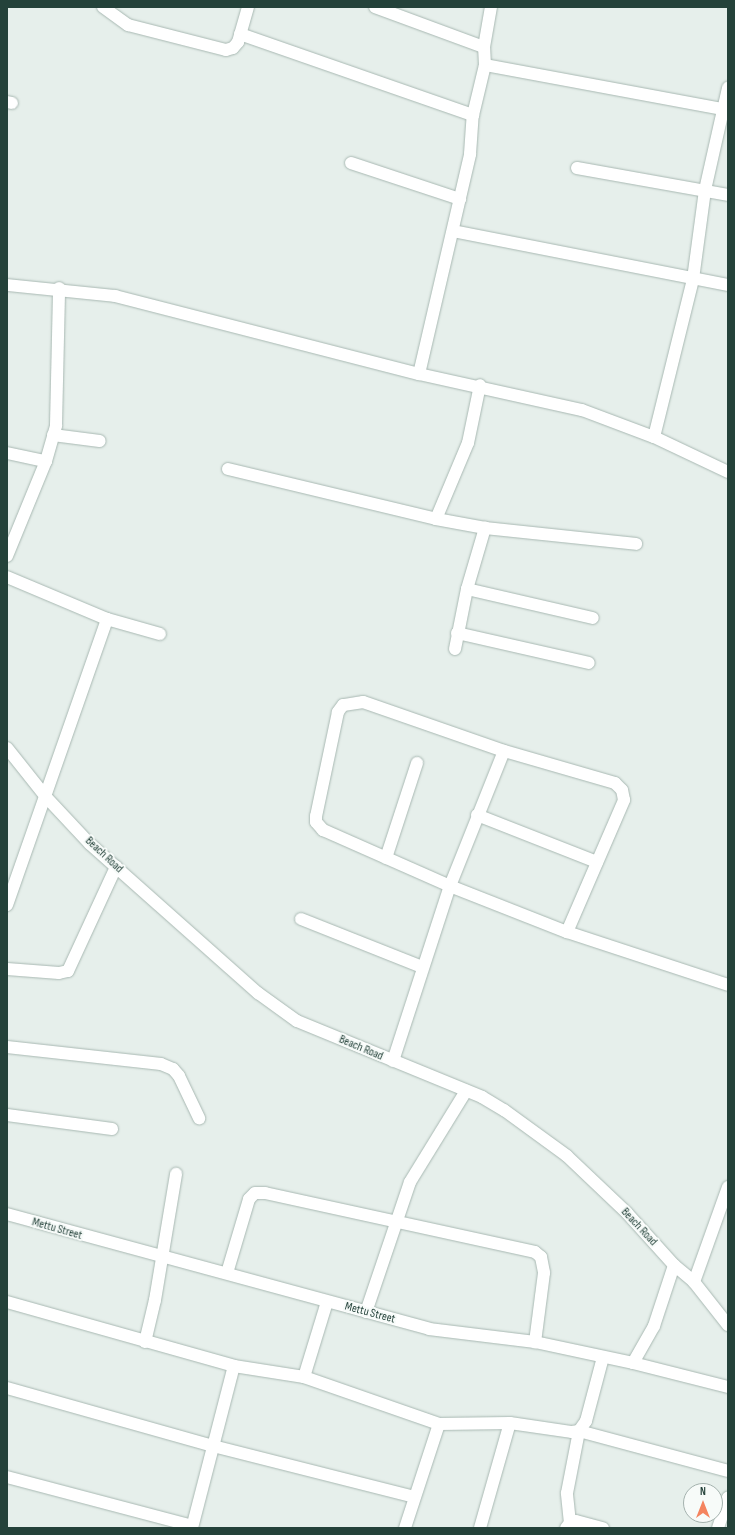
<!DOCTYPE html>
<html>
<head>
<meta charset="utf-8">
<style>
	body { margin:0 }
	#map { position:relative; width:735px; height:1535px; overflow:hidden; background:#e6efeb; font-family:"Sofia Sans Condensed",sans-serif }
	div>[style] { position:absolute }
	.roads { filter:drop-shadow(0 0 1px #a8b8b2) drop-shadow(0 0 1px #a8b8b2) }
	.minor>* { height:12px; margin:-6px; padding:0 6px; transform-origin:6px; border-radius:6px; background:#fff }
	.tertiary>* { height:12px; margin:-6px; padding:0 6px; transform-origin:6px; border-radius:6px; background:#fff }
	.secondary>* { height:12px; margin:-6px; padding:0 6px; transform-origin:6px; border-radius:6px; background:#fff }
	span { translate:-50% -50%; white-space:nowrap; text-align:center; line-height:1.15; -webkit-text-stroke:4px #f7fbf9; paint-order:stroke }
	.street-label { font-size:12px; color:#24423a }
	.frame { position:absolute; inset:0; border:8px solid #24423a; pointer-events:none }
	.north { position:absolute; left:683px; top:1483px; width:40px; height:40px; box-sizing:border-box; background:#f7fbf9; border:1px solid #a3b1ad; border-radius:50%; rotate:0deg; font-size:11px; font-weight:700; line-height:16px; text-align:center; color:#24423a }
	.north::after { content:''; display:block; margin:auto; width:14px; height:18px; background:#f4845f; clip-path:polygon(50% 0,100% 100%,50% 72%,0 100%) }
</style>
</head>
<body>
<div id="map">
	<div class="roads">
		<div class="minor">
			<i style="left:103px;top:7px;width:31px;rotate:36deg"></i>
			<i style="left:128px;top:25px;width:101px;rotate:14.3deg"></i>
			<i style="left:226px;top:50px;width:7px;rotate:-16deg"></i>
			<i style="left:233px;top:48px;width:8px;rotate:-50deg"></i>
			<i style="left:238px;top:42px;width:36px;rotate:-74deg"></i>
			<i style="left:375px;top:7px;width:116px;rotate:20.2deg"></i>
			<i style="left:240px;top:34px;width:247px;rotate:19.2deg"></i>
			<i style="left:485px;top:65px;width:247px;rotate:10.5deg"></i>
			<i style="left:7px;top:102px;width:5px;rotate:11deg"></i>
			<i style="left:351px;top:163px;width:115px;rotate:18.3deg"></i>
			<i style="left:577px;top:168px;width:153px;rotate:10.1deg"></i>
			<i style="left:453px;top:231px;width:280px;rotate:11.1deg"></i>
			<i style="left:419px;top:374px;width:226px;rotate:-76.9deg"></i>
			<i style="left:470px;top:154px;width:39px;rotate:-86deg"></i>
			<i style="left:473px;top:115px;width:51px;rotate:-76.5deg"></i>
			<i style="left:485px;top:65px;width:18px;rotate:-93deg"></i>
			<i style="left:484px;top:47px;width:41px;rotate:-80.1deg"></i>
			<i style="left:53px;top:435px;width:47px;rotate:7.3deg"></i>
			<i style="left:654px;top:437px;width:163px;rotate:-76.1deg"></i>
			<i style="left:693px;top:279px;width:90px;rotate:-82.3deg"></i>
			<i style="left:705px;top:190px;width:105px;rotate:-77.3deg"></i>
			<i style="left:7px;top:453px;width:40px;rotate:12deg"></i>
			<i style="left:228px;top:469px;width:214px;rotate:13.5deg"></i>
			<i style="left:436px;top:519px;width:50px;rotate:10.4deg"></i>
			<i style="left:485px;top:528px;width:152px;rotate:6deg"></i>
			<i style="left:436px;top:519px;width:82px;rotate:-67.2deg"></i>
			<i style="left:468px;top:443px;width:59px;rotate:-78.3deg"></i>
			<i style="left:7px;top:556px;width:103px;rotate:-67.7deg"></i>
			<i style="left:46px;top:461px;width:37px;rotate:-74deg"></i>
			<i style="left:56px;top:425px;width:137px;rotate:-88.7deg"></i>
			<i style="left:7px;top:577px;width:108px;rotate:22.8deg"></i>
			<i style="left:107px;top:619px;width:55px;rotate:15.8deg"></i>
			<i style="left:467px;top:589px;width:129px;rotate:13deg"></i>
			<i style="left:457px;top:633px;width:135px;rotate:12.8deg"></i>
			<i style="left:455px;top:649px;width:61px;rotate:-78.7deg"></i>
			<i style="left:467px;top:589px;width:64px;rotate:-73.6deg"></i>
			<i style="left:477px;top:815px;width:129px;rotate:21.4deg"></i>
			<i style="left:386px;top:858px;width:100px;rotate:-71.9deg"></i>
			<i style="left:7px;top:905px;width:303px;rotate:-70.7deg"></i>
			<i style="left:301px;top:919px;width:130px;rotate:21.6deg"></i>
			<i style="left:567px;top:932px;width:144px;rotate:-66.6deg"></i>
			<i style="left:624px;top:800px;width:10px;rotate:-101deg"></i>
			<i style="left:622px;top:790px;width:10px;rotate:-135deg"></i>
			<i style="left:615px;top:783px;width:116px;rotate:-163.9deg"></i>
			<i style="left:504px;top:751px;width:149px;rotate:-160.8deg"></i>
			<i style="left:363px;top:702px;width:20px;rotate:171deg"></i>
			<i style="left:343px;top:705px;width:9px;rotate:126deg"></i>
			<i style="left:338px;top:712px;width:106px;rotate:101.9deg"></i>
			<i style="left:316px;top:816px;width:6px;rotate:90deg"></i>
			<i style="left:316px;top:822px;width:11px;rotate:49deg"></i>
			<i style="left:323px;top:830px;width:139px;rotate:23.8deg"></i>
			<i style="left:450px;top:886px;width:126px;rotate:21.5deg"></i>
			<i style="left:567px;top:932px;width:169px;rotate:18.2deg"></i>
			<i style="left:7px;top:969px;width:52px;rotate:4.4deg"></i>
			<i style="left:59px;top:973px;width:9px;rotate:-13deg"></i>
			<i style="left:68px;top:971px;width:115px;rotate:-65.2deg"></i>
			<i style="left:7px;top:1047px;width:155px;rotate:6.3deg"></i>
			<i style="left:161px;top:1064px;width:13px;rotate:23deg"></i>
			<i style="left:173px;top:1069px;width:9px;rotate:49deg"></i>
			<i style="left:179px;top:1076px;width:47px;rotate:64.5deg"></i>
			<i style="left:393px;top:1061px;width:184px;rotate:-72deg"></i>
			<i style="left:450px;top:886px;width:145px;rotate:-68.2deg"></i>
			<i style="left:7px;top:1115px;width:106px;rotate:7.6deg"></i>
			<i style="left:227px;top:1273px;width:77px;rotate:-73.4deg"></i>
			<i style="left:249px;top:1199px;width:8px;rotate:-45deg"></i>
			<i style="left:255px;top:1193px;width:10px"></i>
			<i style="left:265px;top:1193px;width:276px;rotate:12.3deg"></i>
			<i style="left:535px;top:1252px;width:8px;rotate:40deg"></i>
			<i style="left:541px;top:1257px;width:16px;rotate:79deg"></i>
			<i style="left:544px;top:1273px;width:70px;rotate:97.4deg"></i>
			<i style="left:694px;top:1282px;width:101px;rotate:-70.3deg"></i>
			<i style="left:7px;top:1302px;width:236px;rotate:15.7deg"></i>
			<i style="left:234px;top:1366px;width:71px;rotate:8.9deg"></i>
			<i style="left:304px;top:1377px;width:143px;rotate:19.2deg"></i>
			<i style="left:439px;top:1424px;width:71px;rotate:-0.8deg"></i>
			<i style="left:510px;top:1423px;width:63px;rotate:8.3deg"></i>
			<i style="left:572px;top:1432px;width:7px;rotate:-8deg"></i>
			<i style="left:579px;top:1431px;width:12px;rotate:-55deg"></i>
			<i style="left:586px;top:1421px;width:66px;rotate:-75.1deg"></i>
			<i style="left:366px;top:1312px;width:137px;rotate:-71.3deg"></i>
			<i style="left:410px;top:1182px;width:107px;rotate:-58.4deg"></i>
			<i style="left:145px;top:1342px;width:43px;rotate:-76.6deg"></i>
			<i style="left:155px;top:1300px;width:128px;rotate:-80.5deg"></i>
			<i style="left:633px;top:1363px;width:98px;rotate:14.2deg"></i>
			<i style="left:304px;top:1377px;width:78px;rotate:-73deg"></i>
			<i style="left:7px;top:1388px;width:214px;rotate:15.7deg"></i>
			<i style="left:213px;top:1446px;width:207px;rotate:14.2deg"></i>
			<i style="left:7px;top:1477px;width:191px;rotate:14.8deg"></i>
			<i style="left:570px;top:1523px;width:30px;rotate:-96deg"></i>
			<i style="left:567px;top:1493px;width:63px;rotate:-79deg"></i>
			<i style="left:579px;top:1431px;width:154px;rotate:15deg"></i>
			<i style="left:192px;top:1528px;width:167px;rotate:-75.5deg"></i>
			<i style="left:405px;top:1528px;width:109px;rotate:-71.9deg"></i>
			<i style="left:480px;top:1528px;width:109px;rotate:-74.1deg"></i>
			<i style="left:566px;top:1528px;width:6px;rotate:-51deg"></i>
			<i style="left:570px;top:1523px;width:6px;rotate:-18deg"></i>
			<i style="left:576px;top:1521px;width:28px;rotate:15deg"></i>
			<i style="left:718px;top:1528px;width:32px;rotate:-72deg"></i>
		</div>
		<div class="tertiary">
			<i style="left:7px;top:285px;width:109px;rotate:5.8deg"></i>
			<i style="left:115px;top:296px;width:314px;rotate:14.4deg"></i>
			<i style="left:419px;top:374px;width:167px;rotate:12.5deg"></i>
			<i style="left:582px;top:410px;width:77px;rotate:20.6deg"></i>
			<i style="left:654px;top:437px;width:82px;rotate:25.3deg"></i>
			<i style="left:7px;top:1214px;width:437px;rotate:15.2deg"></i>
			<i style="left:429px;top:1329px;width:107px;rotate:7deg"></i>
			<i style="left:535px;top:1342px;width:100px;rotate:12.1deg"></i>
			<i style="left:633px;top:1363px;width:43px;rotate:-60.4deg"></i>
			<i style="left:654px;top:1326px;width:64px;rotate:-71.8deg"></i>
		</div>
		<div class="secondary">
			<i style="left:7px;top:748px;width:63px;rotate:51.5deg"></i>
			<i style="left:46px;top:797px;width:64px;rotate:46.9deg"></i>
			<i style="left:90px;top:844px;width:225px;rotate:41.6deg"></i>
			<i style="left:258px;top:993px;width:48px;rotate:35.7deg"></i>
			<i style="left:297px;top:1021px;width:200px;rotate:22.3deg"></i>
			<i style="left:482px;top:1097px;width:26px;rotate:31deg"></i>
			<i style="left:504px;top:1110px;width:78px;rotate:36.1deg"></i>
			<i style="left:567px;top:1156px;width:83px;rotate:43.5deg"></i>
			<i style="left:627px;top:1213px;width:70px;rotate:47.9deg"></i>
			<i style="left:674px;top:1265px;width:26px;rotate:40deg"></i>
			<i style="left:694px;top:1282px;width:55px;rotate:51.7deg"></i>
		</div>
	</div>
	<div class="street-label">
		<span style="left:104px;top:855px;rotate:43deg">Beach Road</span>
		<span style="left:361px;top:1048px;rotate:23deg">Beach Road</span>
		<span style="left:639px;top:1227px;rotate:47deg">Beach Road</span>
		<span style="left:57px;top:1229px;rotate:16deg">Mettu Street</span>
		<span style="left:370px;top:1313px;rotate:15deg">Mettu Street</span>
	</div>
	<div class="frame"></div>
	<div class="north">N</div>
</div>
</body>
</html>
